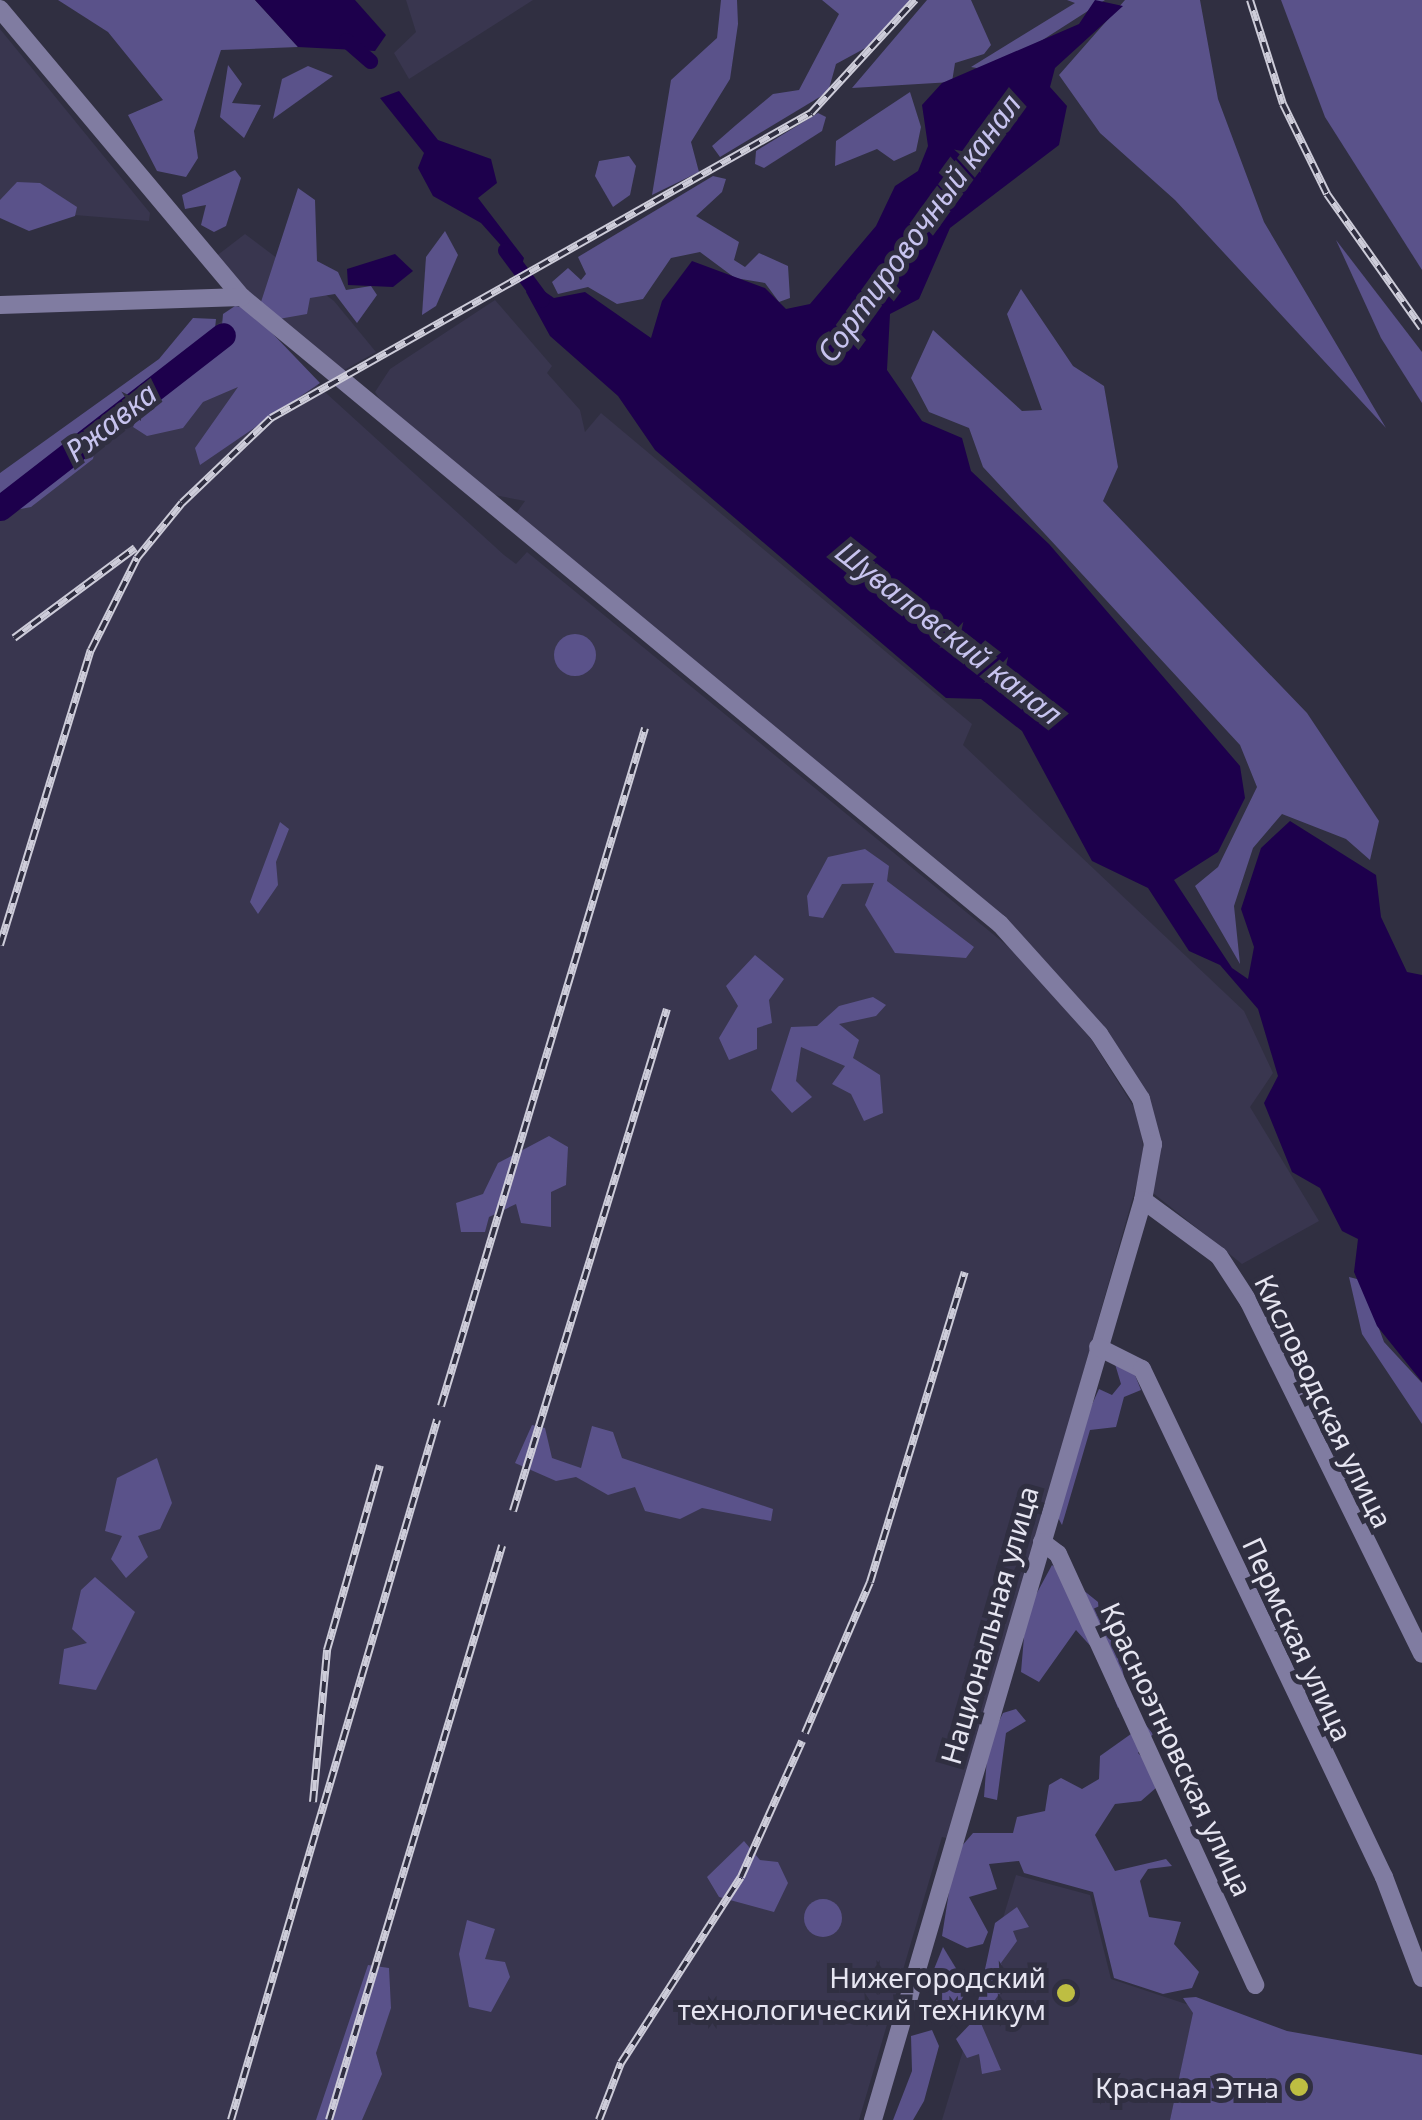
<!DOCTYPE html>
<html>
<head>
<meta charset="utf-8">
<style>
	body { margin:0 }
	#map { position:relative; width:1422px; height:2120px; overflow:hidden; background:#302f41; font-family:"Noto Sans",sans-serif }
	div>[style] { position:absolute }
	.built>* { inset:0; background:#39364f }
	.green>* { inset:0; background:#5a528a }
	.round { border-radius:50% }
	.water>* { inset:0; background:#1d004c }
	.canal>* { height:15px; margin:-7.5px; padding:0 7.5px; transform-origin:7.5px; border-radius:7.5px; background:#1d004c }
	.river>* { height:25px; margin:-12.5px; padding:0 12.5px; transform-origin:12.5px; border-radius:12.5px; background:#1d004c }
	.minor>* { height:18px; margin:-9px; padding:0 9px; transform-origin:9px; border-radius:9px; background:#807ca1 }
	.rail>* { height:8px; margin-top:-4px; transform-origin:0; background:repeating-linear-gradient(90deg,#302f41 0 11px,#cdccd9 0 22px); box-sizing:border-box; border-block:2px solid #cdccd9 }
	.dots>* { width:28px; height:28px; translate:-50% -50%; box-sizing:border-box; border:5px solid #302f41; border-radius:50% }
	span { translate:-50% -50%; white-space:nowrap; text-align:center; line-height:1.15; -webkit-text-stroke:10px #302f41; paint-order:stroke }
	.street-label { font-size:28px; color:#e6e5f1 }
	.poi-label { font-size:28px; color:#e6e5f1 }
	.right { translate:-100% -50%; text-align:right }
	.water-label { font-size:30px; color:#c7c3ef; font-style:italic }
</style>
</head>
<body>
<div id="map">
	<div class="built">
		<i style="clip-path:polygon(406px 0,533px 0,409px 79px,394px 53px,416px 32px)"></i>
		<i style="clip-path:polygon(0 29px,150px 213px,149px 221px,0 209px)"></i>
		<i style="clip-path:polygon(245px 234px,334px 301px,376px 352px,337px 374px,244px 293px,215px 257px)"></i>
		<i style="clip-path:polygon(495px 300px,552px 366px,547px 373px,580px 410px,585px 432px,601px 413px,972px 724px,963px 745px,1244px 1011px,1273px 1073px,1250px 1107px,1319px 1221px,1242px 1264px,1153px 1193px,1153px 1120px,1037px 953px,512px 519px,525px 501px,494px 495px,381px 401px,375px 392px,390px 369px)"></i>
		<i style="clip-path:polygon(236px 311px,504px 555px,516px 564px,527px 552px,1016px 953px,1091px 1039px,1140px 1117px,1144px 1158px,951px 1839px,942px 1837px,859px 2120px,0 2120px,0 480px)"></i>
		<i style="clip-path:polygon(1016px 1875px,1090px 1895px,1111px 1979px,1195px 2007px,1170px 2120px,942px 2120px)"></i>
	</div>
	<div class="green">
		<i style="clip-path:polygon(58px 0,255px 0,298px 47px,221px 50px,194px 131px,198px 158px,186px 177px,157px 171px,128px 115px,163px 100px,108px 32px)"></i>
		<i style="clip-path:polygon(721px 0,737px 0,738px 24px,730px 79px,691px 142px,699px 172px,652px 195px,671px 80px,717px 38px)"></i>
		<i style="clip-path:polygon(822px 0,912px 0,871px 45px,836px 64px,828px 92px,720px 157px,712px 146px,736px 125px,773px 94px,799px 90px,839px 14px)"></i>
		<i style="clip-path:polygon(927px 0,971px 0,991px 45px,984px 54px,955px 63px,952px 82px,852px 88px)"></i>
		<i style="clip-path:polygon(1067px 0,1105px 0,994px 71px,971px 67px,1075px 3px)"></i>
		<i style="clip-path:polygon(1125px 0,1200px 0,1218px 99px,1264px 222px,1386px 428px,1175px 200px,1100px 133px,1059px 75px)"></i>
		<i style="clip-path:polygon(1281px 0,1422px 0,1422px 270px,1325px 117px)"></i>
		<i style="clip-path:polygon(228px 65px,242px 84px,232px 103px,261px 105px,244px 138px,220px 117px)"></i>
		<i style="clip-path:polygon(308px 66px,333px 76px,273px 119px,282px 79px)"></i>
		<i style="clip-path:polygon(910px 92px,921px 127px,916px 151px,894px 161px,877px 149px,835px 166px,836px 141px)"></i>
		<i style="clip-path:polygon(818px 113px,826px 117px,822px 131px,764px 168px,755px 164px,756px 151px)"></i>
		<i style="clip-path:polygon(629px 156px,636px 166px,630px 195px,613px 207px,595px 176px,599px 161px)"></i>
		<i style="clip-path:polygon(235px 170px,241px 178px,226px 226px,214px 232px,201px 225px,206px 205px,185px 209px,182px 195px)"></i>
		<i style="clip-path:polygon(713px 176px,726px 179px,722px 192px,696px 216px,739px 242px,734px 260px,745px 267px,759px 253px,788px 266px,790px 298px,779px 302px,765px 283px,735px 278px,700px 252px,671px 258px,643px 299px,617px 304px,588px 287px,558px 294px,552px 282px,568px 268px,581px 280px,586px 274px,578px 257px)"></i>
		<i style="clip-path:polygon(17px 182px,40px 183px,77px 207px,75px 216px,29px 231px,0 218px,0 200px)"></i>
		<i style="clip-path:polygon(298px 188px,315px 200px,317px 261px,338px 272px,346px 290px,371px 286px,377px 295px,357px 323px,335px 294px,310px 298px,307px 314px,273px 320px,261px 302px)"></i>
		<i style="clip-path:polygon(445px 231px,458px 255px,436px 306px,422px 315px,426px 257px)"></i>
		<i style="clip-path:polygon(1336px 240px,1422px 352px,1422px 403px,1381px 338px)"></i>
		<i style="clip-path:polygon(1021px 289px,1073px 366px,1104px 386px,1118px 467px,1103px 501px,1307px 713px,1379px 821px,1370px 860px,1346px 839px,1282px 814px,1253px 848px,1234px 906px,1240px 964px,1195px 886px,1218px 867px,1257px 787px,1240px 745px,983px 467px,969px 428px,929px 412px,911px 378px,933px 330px,1022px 411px,1042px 410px,1007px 314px)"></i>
		<i style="clip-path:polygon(235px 306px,248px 308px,320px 383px,200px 465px,195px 448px,238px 387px,203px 402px,183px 428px,147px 436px,133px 427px,142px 408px,220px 349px,223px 314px)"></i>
		<i style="clip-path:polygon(193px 318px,216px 319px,213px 349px,98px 434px,93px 459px,31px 507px,0 513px,0 473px,159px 359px)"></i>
		<i class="round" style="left:554px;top:634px;width:42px;height:42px"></i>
		<i style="clip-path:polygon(280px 822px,289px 829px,276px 862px,278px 885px,258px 914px,250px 902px)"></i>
		<i style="clip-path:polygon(865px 849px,889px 866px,887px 881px,974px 947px,966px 958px,895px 953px,865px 905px,874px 883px,842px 884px,823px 918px,809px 916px,807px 896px,828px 857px)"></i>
		<i style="clip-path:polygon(755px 955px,784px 979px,769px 1000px,772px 1023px,757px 1028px,757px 1049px,729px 1060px,719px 1038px,738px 1006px,726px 986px)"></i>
		<i style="clip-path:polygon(873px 997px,886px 1005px,876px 1016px,839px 1024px,859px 1040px,853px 1058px,880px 1075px,883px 1113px,864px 1121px,851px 1094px,832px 1084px,845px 1066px,801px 1047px,796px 1081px,812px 1097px,792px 1113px,771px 1090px,791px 1027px,817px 1026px,839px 1006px)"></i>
		<i style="clip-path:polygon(549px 1136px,568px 1147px,566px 1185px,551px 1192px,551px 1227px,521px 1223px,516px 1204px,489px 1217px,485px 1232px,461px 1232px,456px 1203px,483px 1194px,498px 1163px)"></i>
		<i style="clip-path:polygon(1349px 1277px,1361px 1280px,1384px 1342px,1422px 1383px,1422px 1424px,1362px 1334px)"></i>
		<i style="clip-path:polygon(1115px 1364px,1133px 1370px,1141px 1390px,1124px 1397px,1116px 1427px,1090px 1430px,1062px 1525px,1056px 1514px,1080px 1431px,1099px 1389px,1112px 1395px,1121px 1384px)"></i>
		<i style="clip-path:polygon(532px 1425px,545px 1428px,552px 1458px,581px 1468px,592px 1426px,613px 1432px,622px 1458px,773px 1509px,771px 1521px,702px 1508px,680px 1519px,645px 1511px,635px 1487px,608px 1495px,576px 1477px,556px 1481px,515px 1463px)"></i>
		<i style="clip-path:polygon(157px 1458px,172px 1503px,160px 1529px,138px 1536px,148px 1557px,126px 1578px,111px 1559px,122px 1536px,105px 1531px,117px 1478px)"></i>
		<i style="clip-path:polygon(1052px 1565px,1098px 1602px,1100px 1623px,1116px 1638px,1128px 1697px,1118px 1708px,1095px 1651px,1076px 1630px,1039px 1682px,1021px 1672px,1026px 1613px)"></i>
		<i style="clip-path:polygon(95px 1577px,135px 1612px,96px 1690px,59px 1684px,64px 1649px,87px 1643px,72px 1629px,81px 1590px)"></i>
		<i style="clip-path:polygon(1016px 1709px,1026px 1721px,1006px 1733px,997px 1800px,984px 1797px,988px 1744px,1003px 1713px)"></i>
		<i style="clip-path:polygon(1145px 1724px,1153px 1734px,1138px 1753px,1165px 1780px,1141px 1801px,1115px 1804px,1095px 1835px,1115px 1871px,1166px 1859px,1172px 1866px,1148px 1869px,1140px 1881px,1149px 1917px,1181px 1922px,1174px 1944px,1199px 1972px,1192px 1988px,1163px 1994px,1114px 1978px,1093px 1892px,1024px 1873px,1019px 1861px,989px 1864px,997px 1889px,969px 1897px,988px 1932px,983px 1944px,967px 1948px,942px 1936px,955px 1854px,973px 1833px,1013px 1833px,1017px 1817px,1045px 1811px,1049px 1785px,1061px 1778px,1082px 1789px,1099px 1779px,1100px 1756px)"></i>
		<i style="clip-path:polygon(744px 1841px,760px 1860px,778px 1862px,788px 1883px,774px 1912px,719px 1897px,707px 1877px)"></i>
		<i class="round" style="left:804px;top:1899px;width:38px;height:38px"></i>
		<i style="clip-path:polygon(1017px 1907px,1029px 1927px,1013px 1931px,1017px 1941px,1001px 1963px,1007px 1983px,980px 2021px,1001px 2070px,982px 2074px,979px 2054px,967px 2058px,956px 2039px,974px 2020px,995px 1923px)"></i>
		<i style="clip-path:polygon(467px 1920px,495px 1929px,485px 1959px,505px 1962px,510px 1977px,491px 2012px,469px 2007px,459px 1954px)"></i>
		<i style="clip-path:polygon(943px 1947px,968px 1988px,957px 2008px,935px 2006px,932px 1974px)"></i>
		<i style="clip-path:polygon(368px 1965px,389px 1968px,391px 2008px,376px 2053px,382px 2074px,362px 2120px,316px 2120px)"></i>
		<i style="clip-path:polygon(1196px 1997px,1287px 2031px,1422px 2055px,1422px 2120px,1170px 2120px,1193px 2013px,1183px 1998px)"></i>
		<i style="clip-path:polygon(932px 2030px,939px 2046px,924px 2101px,913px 2120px,893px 2120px,912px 2071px,911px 2036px)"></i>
	</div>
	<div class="water">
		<i style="clip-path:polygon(255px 0,355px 0,386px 35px,375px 51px,298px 47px)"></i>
		<i style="clip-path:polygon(1095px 0,1123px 6px,1055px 68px,1050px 87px,1067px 106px,1059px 145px,950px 228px,919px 299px,890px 314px,887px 370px,922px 421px,962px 438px,971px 471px,1049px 544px,1240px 766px,1245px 798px,1218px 852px,1174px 880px,1232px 968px,1248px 979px,1254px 947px,1241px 909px,1261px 848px,1290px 821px,1376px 875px,1381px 917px,1407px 972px,1422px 975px,1422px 1382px,1377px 1326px,1354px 1272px,1358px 1239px,1342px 1231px,1320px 1188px,1292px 1172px,1264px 1103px,1278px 1076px,1258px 1009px,1220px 965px,1189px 951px,1148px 888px,1092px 861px,1022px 731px,981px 699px,946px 698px,655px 450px,618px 396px,550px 336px,526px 292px,532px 283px,554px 298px,585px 292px,651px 338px,662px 301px,692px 261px,765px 288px,786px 309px,810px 304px,876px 226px,895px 186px,918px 171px,928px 146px,922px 105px,942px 83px,1079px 24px)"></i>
		<i style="clip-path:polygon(399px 91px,438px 140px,491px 159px,497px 183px,478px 198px,524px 258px,521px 268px,481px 223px,433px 196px,418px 168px,424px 153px,380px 98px)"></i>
		<i style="clip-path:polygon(395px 254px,413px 271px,393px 287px,348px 285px,347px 269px)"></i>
	</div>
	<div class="canal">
		<i style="left:346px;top:40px;width:32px;rotate:41deg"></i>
		<i style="left:505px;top:250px;width:62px;rotate:53.5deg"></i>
	</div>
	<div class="river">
		<i style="left:0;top:508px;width:282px;rotate:-37.8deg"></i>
	</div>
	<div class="minor">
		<i style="left:0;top:9px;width:376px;rotate:50deg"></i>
		<i style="left:242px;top:297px;width:984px;rotate:39.6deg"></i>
		<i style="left:1000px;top:924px;width:148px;rotate:48deg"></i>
		<i style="left:1099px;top:1034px;width:77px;rotate:57.1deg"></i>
		<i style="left:1141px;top:1099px;width:47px;rotate:75.1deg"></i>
		<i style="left:1153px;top:1144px;width:57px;rotate:100.1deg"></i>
		<i style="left:1143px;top:1200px;width:959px;rotate:106.36deg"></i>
		<i style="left:0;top:305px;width:242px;rotate:-1.9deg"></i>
		<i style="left:1143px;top:1200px;width:94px;rotate:36.4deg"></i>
		<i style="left:1219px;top:1256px;width:55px;rotate:56.9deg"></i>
		<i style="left:1249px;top:1302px;width:392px;rotate:63.8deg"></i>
		<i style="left:1098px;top:1347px;width:49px;rotate:26.6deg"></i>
		<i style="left:1142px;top:1369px;width:563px;rotate:64.53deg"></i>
		<i style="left:1384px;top:1877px;width:108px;rotate:69.4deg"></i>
		<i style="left:1042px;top:1542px;width:20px;rotate:37deg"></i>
		<i style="left:1058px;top:1554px;width:474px;rotate:65.4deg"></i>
	</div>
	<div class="rail">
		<i style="left:1250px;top:0;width:109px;rotate:72.4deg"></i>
		<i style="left:1283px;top:104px;width:100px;rotate:63.9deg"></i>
		<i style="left:1327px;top:194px;width:164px;rotate:54.7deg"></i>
		<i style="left:14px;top:638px;width:151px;rotate:-36.6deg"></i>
		<i style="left:0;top:945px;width:309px;rotate:-72.9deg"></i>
		<i style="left:91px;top:650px;width:103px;rotate:-63.4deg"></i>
		<i style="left:137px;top:558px;width:71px;rotate:-50.7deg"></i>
		<i style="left:182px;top:503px;width:123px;rotate:-43.7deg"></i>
		<i style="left:271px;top:418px;width:620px;rotate:-29.46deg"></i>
		<i style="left:811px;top:113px;width:154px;rotate:-47.4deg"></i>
		<i style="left:441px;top:1406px;width:708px;rotate:-73.25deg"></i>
		<i style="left:513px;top:1511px;width:525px;rotate:-72.95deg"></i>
		<i style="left:805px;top:1733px;width:164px;rotate:-66.7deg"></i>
		<i style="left:870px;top:1582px;width:324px;rotate:-73deg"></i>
		<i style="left:313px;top:1802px;width:153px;rotate:-84.7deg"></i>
		<i style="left:327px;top:1650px;width:192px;rotate:-74deg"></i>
		<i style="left:231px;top:2120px;width:730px;rotate:-73.6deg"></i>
		<i style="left:329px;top:2120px;width:600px;rotate:-73.23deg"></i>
		<i style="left:599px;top:2120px;width:61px;rotate:-68.9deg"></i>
		<i style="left:621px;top:2063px;width:221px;rotate:-57.2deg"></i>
		<i style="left:741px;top:1877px;width:149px;rotate:-65.8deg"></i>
	</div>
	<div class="dots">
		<i style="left:1066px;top:1993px;background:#bebe42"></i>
		<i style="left:1299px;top:2087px;background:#bebe42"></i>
	</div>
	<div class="street-label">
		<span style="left:1324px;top:1401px;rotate:64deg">Кисловодская улица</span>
		<span style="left:989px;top:1625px;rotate:-74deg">Национальная улица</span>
		<span style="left:1298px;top:1639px;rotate:65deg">Пермская улица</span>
		<span style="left:1177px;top:1749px;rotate:65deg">Красноэтновская улица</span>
	</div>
	<div class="poi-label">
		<span class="right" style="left:1046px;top:1993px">Нижегородский<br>технологический техникум</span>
		<span class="right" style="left:1279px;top:2087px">Красная Этна</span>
	</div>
	<div class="water-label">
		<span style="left:919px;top:228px;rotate:-54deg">Сортировочный канал</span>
		<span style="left:111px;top:422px;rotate:-38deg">Ржавка</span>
		<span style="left:949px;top:633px;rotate:38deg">Шуваловский канал</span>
	</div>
</div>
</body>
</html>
